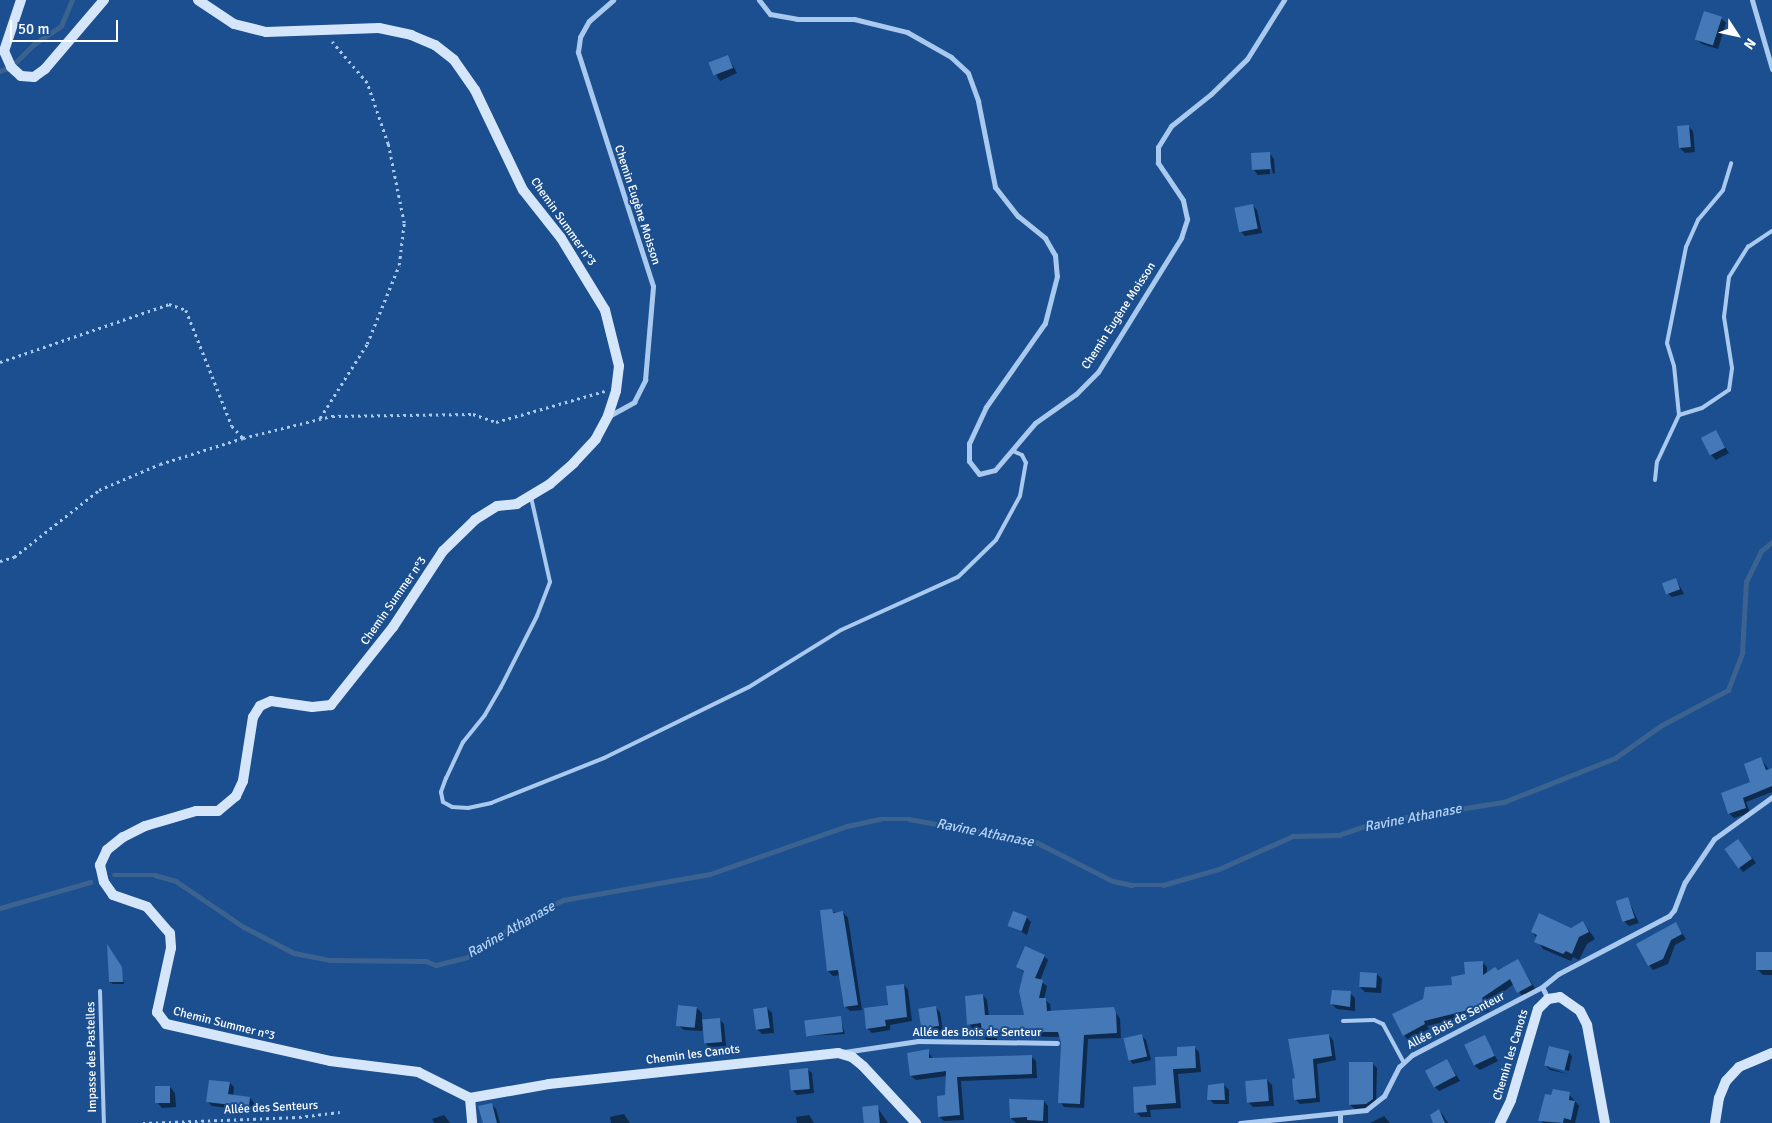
<!DOCTYPE html>
<html>
<head>
<meta charset="utf-8">
<style>
	body { margin:0 }
	#map { position:relative; width:1772px; height:1123px; overflow:hidden; background:#1b4f8f; font-family:Signika,sans-serif }
	div>[style] { position:absolute }
	.shadow>* { inset:0; background:#0007 }
	.stream>* { height:4.5px; margin:-2.25px; padding:0 2.25px; transform-origin:2.25px; border-radius:2.25px; background:#3c6290 }
	.building>* { inset:0; background:#4478b7; transform-origin:0 0 }
	.path>* { height:2.5px; margin-top:-1.25px; transform-origin:0; background:repeating-linear-gradient(90deg,#a9c9ee 0 2.5px,transparent 0 6.5px) }
	.lane>* { height:4px; margin:-2px; padding:0 2px; transform-origin:2px; border-radius:2px; background:#a9c9ee }
	.street>* { height:5px; margin:-2.5px; padding:0 2.5px; transform-origin:2.5px; border-radius:2.5px; background:#a9c9ee }
	.secondary>* { height:10px; margin:-5px; padding:0 5px; transform-origin:5px; border-radius:5px; background:#d6e6fa }
	span { translate:-50% -50%; white-space:nowrap; text-align:center; line-height:1.15; -webkit-text-stroke:4px #1b4f8f; paint-order:stroke }
	.street-label { font-size:12px; color:#fff }
	.water-label { font-size:14px; color:#b5d3f5; font-style:italic }
	.north { position:absolute; left:1712px; top:10px; width:50px; height:50px; -webkit-text-stroke:4px #1b4f8f; paint-order:stroke; rotate:125deg; font-size:14px; font-weight:700; line-height:20px; text-align:center; color:#fff }
	.north::after { content:''; display:block; margin:auto; width:18px; height:22px; background:#fff; clip-path:polygon(50% 0,100% 100%,50% 72%,0 100%) }
	.scale { position:absolute; left:10px; top:20px; width:108px; height:22px; box-sizing:border-box; border:2px solid #fff; border-top:0; padding-left:6px; font-size:15px; line-height:18px; white-space:nowrap; color:#fff; -webkit-text-stroke:4px #1b4f8f; paint-order:stroke }
</style>
</head>
<body>
<div id="map">
	<div class="shadow">
		<i style="clip-path:polygon(1721px 18px,1726px 23px,1718px 49px,1702px 44px,1696px 39px)"></i>
		<i style="clip-path:polygon(728px 57px,737px 73px,720px 81px,710px 64px)"></i>
		<i style="clip-path:polygon(1688px 126px,1693px 131px,1695px 152px,1685px 153px,1680px 148px)"></i>
		<i style="clip-path:polygon(1269px 153px,1274px 159px,1275px 173px,1273px 174px,1269px 157px,1270px 174px,1258px 175px,1253px 169px)"></i>
		<i style="clip-path:polygon(1252px 205px,1257px 210px,1262px 233px,1245px 236px,1240px 231px)"></i>
		<i style="clip-path:polygon(1715px 432px,1729px 453px,1716px 460px,1711px 455px)"></i>
		<i style="clip-path:polygon(1676px 579px,1684px 594px,1672px 597px,1666px 592px)"></i>
		<i style="clip-path:polygon(1761px 759px,1772px 774px,1772px 792px,1746px 802px,1750px 813px,1734px 818px,1729px 813px,1752px 783px)"></i>
		<i style="clip-path:polygon(1742px 845px,1756px 863px,1743px 872px,1725px 850px)"></i>
		<i style="clip-path:polygon(1628px 899px,1639px 923px,1629px 926px,1624px 921px)"></i>
		<i style="clip-path:polygon(821px 912px,843px 912px,848px 918px,862px 1010px,850px 1011px,845px 1006px,840px 975px,833px 976px,828px 971px)"></i>
		<i style="clip-path:polygon(1026px 917px,1031px 922px,1027px 935px,1010px 925px)"></i>
		<i style="clip-path:polygon(1583px 922px,1595px 939px,1587px 944px,1579px 960px,1573px 957px,1571px 961px,1543px 949px,1532px 931px,1571px 929px)"></i>
		<i style="clip-path:polygon(1676px 924px,1686px 939px,1675px 945px,1668px 964px,1653px 970px,1649px 965px)"></i>
		<i style="clip-path:polygon(1772px 953px,1772px 975px,1763px 975px,1758px 970px)"></i>
		<i style="clip-path:polygon(1044px 956px,1048px 960px,1040px 981px,1047px 986px,1044px 999px,1050px 1004px,1051px 1012px,1113px 1008px,1120px 1019px,1121px 1038px,1088px 1039px,1084px 1108px,1064px 1107px,1060px 1102px,1061px 1037px,997px 1036px,997px 1040px,988px 1041px,983px 1036px,983px 1028px,973px 1029px,969px 1024px,983px 995px,987px 1000px,989px 1016px,1025px 1017px,1025px 973px,1017px 967px)"></i>
		<i style="clip-path:polygon(1518px 961px,1536px 990px,1523px 997px,1514px 984px,1486px 1004px,1489px 1011px,1427px 1026px,1429px 1029px,1408px 1040px,1404px 1035px,1453px 986px,1483px 963px,1487px 967px,1487px 974px)"></i>
		<i style="clip-path:polygon(121px 970px,124px 984px,113px 984px,110px 982px)"></i>
		<i style="clip-path:polygon(1377px 974px,1382px 979px,1381px 993px,1365px 992px,1360px 987px)"></i>
		<i style="clip-path:polygon(904px 985px,908px 990px,912px 1021px,890px 1025px,890px 1030px,872px 1033px,867px 1028px)"></i>
		<i style="clip-path:polygon(1350px 993px,1355px 998px,1355px 1011px,1337px 1009px,1332px 1004px)"></i>
		<i style="clip-path:polygon(935px 1007px,940px 1012px,943px 1031px,927px 1033px,923px 1029px,919px 1010px)"></i>
		<i style="clip-path:polygon(697px 1008px,702px 1013px,702px 1021px,720px 1020px,724px 1024px,726px 1046px,709px 1047px,705px 1043px,704px 1025px,702px 1031px,684px 1030px,678px 1025px)"></i>
		<i style="clip-path:polygon(767px 1008px,772px 1013px,774px 1033px,762px 1034px,757px 1029px)"></i>
		<i style="clip-path:polygon(840px 1017px,845px 1034px,808px 1036px)"></i>
		<i style="clip-path:polygon(1329px 1035px,1333px 1040px,1336px 1060px,1317px 1064px,1320px 1102px,1300px 1104px,1295px 1099px,1297px 1080px)"></i>
		<i style="clip-path:polygon(1142px 1036px,1146px 1040px,1151px 1060px,1133px 1064px,1129px 1059px)"></i>
		<i style="clip-path:polygon(1484px 1037px,1498px 1061px,1480px 1070px,1475px 1066px)"></i>
		<i style="clip-path:polygon(1194px 1047px,1199px 1052px,1201px 1072px,1178px 1074px,1181px 1108px,1150px 1110px,1151px 1117px,1141px 1117px,1136px 1112px,1179px 1057px)"></i>
		<i style="clip-path:polygon(928px 1051px,933px 1059px,1031px 1056px,1036px 1061px,1037px 1078px,961px 1081px,964px 1120px,944px 1121px,939px 1116px,946px 1096px,947px 1076px,916px 1080px,911px 1076px)"></i>
		<i style="clip-path:polygon(1568px 1052px,1572px 1056px,1569px 1071px,1549px 1066px,1549px 1068px,1568px 1074px,1550px 1070px,1546px 1066px)"></i>
		<i style="clip-path:polygon(1447px 1060px,1460px 1081px,1439px 1091px,1435px 1087px)"></i>
		<i style="clip-path:polygon(1372px 1063px,1377px 1068px,1376px 1104px,1371px 1108px,1355px 1109px,1350px 1105px)"></i>
		<i style="clip-path:polygon(807px 1069px,812px 1073px,814px 1093px,797px 1095px,793px 1091px)"></i>
		<i style="clip-path:polygon(1267px 1080px,1272px 1085px,1274px 1106px,1253px 1107px,1248px 1102px)"></i>
		<i style="clip-path:polygon(210px 1082px,230px 1083px,234px 1087px,233px 1096px,250px 1098px,254px 1103px,253px 1111px,212px 1106px,207px 1101px)"></i>
		<i style="clip-path:polygon(1224px 1085px,1229px 1090px,1229px 1104px,1214px 1104px,1209px 1099px)"></i>
		<i style="clip-path:polygon(170px 1087px,175px 1093px,176px 1107px,162px 1108px,157px 1102px)"></i>
		<i style="clip-path:polygon(1569px 1094px,1579px 1106px,1575px 1123px,1543px 1123px,1540px 1120px,1552px 1096px)"></i>
		<i style="clip-path:polygon(1044px 1101px,1048px 1106px,1048px 1123px,1016px 1123px,1011px 1118px)"></i>
		<i style="clip-path:polygon(491px 1104px,496px 1109px,500px 1123px,484px 1123px)"></i>
		<i style="clip-path:polygon(877px 1107px,888px 1123px,866px 1123px)"></i>
		<i style="clip-path:polygon(1439px 1110px,1443px 1115px,1448px 1123px,1434px 1123px)"></i>
		<i style="clip-path:polygon(624px 1114px,630px 1123px,611px 1123px,610px 1117px)"></i>
		<i style="clip-path:polygon(444px 1115px,450px 1123px,434px 1123px,432px 1119px)"></i>
		<i style="clip-path:polygon(809px 1115px,814px 1123px,797px 1123px,796px 1117px)"></i>
		<i style="clip-path:polygon(1384px 1116px,1390px 1123px,1370px 1123px)"></i>
	</div>
	<div class="stream">
		<i style="left:0;top:71px;width:12px;rotate:-20deg"></i>
		<i style="left:11px;top:67px;width:31px;rotate:-45deg"></i>
		<i style="left:33px;top:45px;width:34px;rotate:-34deg"></i>
		<i style="left:61px;top:26px;width:28px;rotate:-67deg"></i>
		<i style="left:114px;top:875px;width:41px"></i>
		<i style="left:155px;top:875px;width:22px;rotate:16deg"></i>
		<i style="left:176px;top:881px;width:82px;rotate:34.1deg"></i>
		<i style="left:244px;top:927px;width:56px;rotate:27.5deg"></i>
		<i style="left:294px;top:953px;width:37px;rotate:11deg"></i>
		<i style="left:330px;top:960px;width:96px;rotate:0.6deg"></i>
		<i style="left:426px;top:961px;width:11px;rotate:22deg"></i>
		<i style="left:436px;top:965px;width:32px;rotate:-14deg"></i>
		<i style="left:467px;top:957px;width:69px;rotate:-33.7deg"></i>
		<i style="left:524px;top:919px;width:43px;rotate:-26deg"></i>
		<i style="left:563px;top:900px;width:149px;rotate:-10deg"></i>
		<i style="left:710px;top:874px;width:145px;rotate:-19.3deg"></i>
		<i style="left:847px;top:826px;width:33px;rotate:-12deg"></i>
		<i style="left:879px;top:819px;width:30px"></i>
		<i style="left:909px;top:819px;width:129px;rotate:10.3deg"></i>
		<i style="left:1036px;top:842px;width:86px;rotate:26.9deg"></i>
		<i style="left:1113px;top:881px;width:19px;rotate:12deg"></i>
		<i style="left:1132px;top:885px;width:31px"></i>
		<i style="left:1163px;top:885px;width:58px;rotate:-15.9deg"></i>
		<i style="left:1219px;top:869px;width:81px;rotate:-24deg"></i>
		<i style="left:1293px;top:836px;width:46px;rotate:-1.2deg"></i>
		<i style="left:1339px;top:835px;width:39px;rotate:-19deg"></i>
		<i style="left:1376px;top:822px;width:130px;rotate:-8.9deg"></i>
		<i style="left:1504px;top:802px;width:119px;rotate:-21.6deg"></i>
		<i style="left:1615px;top:758px;width:57px;rotate:-35.1deg"></i>
		<i style="left:1662px;top:725px;width:75px;rotate:-27.9deg"></i>
		<i style="left:1728px;top:690px;width:40px;rotate:-69deg"></i>
		<i style="left:1742px;top:653px;width:71px;rotate:-86.8deg"></i>
		<i style="left:1746px;top:582px;width:34px;rotate:-64deg"></i>
		<i style="left:1761px;top:551px;width:14px;rotate:-39deg"></i>
		<i style="left:0;top:908px;width:94px;rotate:-16.1deg"></i>
	</div>
	<div class="building">
		<i style="left:1704px;top:11px;width:19px;height:30px;rotate:18deg"></i>
		<i style="left:728px;top:55px;width:14px;height:21px;rotate:69deg"></i>
		<i style="left:1689px;top:125px;width:22px;height:12px;rotate:85deg"></i>
		<i style="left:1270px;top:152px;width:17px;height:19px;rotate:87deg"></i>
		<i style="left:1253px;top:204px;width:25px;height:19px;rotate:79deg"></i>
		<i style="left:1716px;top:430px;width:20px;height:17px;rotate:63deg"></i>
		<i style="left:1676px;top:578px;width:12px;height:15px;rotate:70deg"></i>
		<i style="clip-path:polygon(1761px 757px,1766px 770px,1772px 768px,1772px 786px,1743px 798px,1746px 808px,1728px 814px,1721px 793px,1750px 782px,1744px 764px)"></i>
		<i style="left:1738px;top:839px;width:24px;height:17px;rotate:54deg"></i>
		<i style="left:1628px;top:897px;width:22px;height:13px;rotate:72deg"></i>
		<i style="clip-path:polygon(832px 909px,833px 913px,843px 911px,858px 1005px,844px 1007px,838px 970px,827px 971px,820px 910px)"></i>
		<i style="left:1013px;top:911px;width:15px;height:16px;rotate:20deg"></i>
		<i style="clip-path:polygon(1539px 913px,1571px 928px,1583px 921px,1589px 932px,1579px 937px,1572px 954px,1566px 951px,1563px 954px,1534px 942px,1537px 935px,1531px 932px)"></i>
		<i style="clip-path:polygon(1676px 922px,1682px 934px,1671px 940px,1663px 959px,1648px 966px,1636px 944px)"></i>
		<i style="clip-path:polygon(107px 944px,122px 967px,123px 982px,109px 982px)"></i>
		<i style="clip-path:polygon(1025px 946px,1045px 955px,1035px 978px,1043px 980px,1039px 998px,1046px 998px,1047px 1011px,1114px 1007px,1116px 1013px,1117px 1033px,1084px 1035px,1080px 1104px,1058px 1103px,1061px 1043px,1058px 1032px,993px 1032px,993px 1035px,982px 1037px,981px 1023px,967px 1025px,965px 996px,983px 994px,985px 1015px,1024px 1015px,1019px 991px,1024px 971px,1016px 967px)"></i>
		<i style="left:1772px;top:952px;width:18px;height:16px;rotate:90deg"></i>
		<i style="clip-path:polygon(1518px 959px,1532px 985px,1517px 993px,1510px 979px,1482px 998px,1485px 1006px,1424px 1021px,1425px 1024px,1403px 1036px,1392px 1014px,1423px 999px,1425px 987px,1452px 985px,1451px 977px,1465px 974px,1464px 962px,1483px 961px,1483px 975px,1495px 967px,1498px 970px)"></i>
		<i style="left:1360px;top:972px;width:17px;height:15px;rotate:3deg"></i>
		<i style="clip-path:polygon(904px 984px,907px 1017px,885px 1020px,886px 1026px,866px 1029px,864px 1008px,888px 1005px,886px 986px)"></i>
		<i style="clip-path:polygon(1332px 990px,1351px 991px,1350px 1007px,1330px 1004px)"></i>
		<i style="left:678px;top:1005px;width:19px;height:21px;rotate:6deg"></i>
		<i style="left:936px;top:1006px;width:20px;height:18px;rotate:81deg"></i>
		<i style="left:767px;top:1007px;width:21px;height:14px;rotate:82deg"></i>
		<i style="left:841px;top:1016px;width:16px;height:37px;rotate:83deg"></i>
		<i style="left:720px;top:1018px;width:24px;height:18px;rotate:85deg"></i>
		<i style="left:1142px;top:1034px;width:23px;height:19px;rotate:77deg"></i>
		<i style="clip-path:polygon(1329px 1034px,1332px 1056px,1313px 1059px,1316px 1098px,1294px 1100px,1292px 1079px,1295px 1078px,1288px 1039px)"></i>
		<i style="left:1485px;top:1035px;width:23px;height:23px;rotate:65deg"></i>
		<i style="clip-path:polygon(1195px 1046px,1196px 1068px,1173px 1069px,1176px 1103px,1146px 1105px,1147px 1112px,1134px 1113px,1133px 1087px,1156px 1085px,1155px 1057px,1177px 1056px,1177px 1047px)"></i>
		<i style="left:1549px;top:1046px;width:21px;height:20px;rotate:14deg"></i>
		<i style="clip-path:polygon(929px 1049px,929px 1058px,1032px 1055px,1032px 1074px,957px 1077px,960px 1115px,938px 1117px,937px 1096px,945px 1095px,946px 1071px,910px 1076px,907px 1053px)"></i>
		<i style="left:1447px;top:1059px;width:19px;height:25px;rotate:62deg"></i>
		<i style="clip-path:polygon(1349px 1062px,1373px 1062px,1373px 1099px,1366px 1104px,1349px 1105px)"></i>
		<i style="left:808px;top:1068px;width:21px;height:19px;rotate:85deg"></i>
		<i style="left:1267px;top:1079px;width:22px;height:22px;rotate:85deg"></i>
		<i style="clip-path:polygon(209px 1080px,230px 1082px,228px 1094px,250px 1097px,249px 1107px,206px 1102px)"></i>
		<i style="clip-path:polygon(1224px 1083px,1225px 1100px,1207px 1100px,1208px 1085px)"></i>
		<i style="left:155px;top:1086px;width:15px;height:17px"></i>
		<i style="clip-path:polygon(1553px 1089px,1570px 1092px,1569px 1100px,1575px 1101px,1571px 1120px,1564px 1118px,1563px 1123px,1538px 1121px,1545px 1094px,1551px 1095px)"></i>
		<i style="clip-path:polygon(1009px 1099px,1044px 1100px,1043px 1121px,1027px 1120px,1027px 1117px,1010px 1118px)"></i>
		<i style="clip-path:polygon(492px 1103px,497px 1123px,483px 1123px,478px 1106px)"></i>
		<i style="left:878px;top:1105px;width:18px;height:16px;rotate:84deg"></i>
		<i style="clip-path:polygon(1439px 1109px,1445px 1123px,1433px 1123px,1430px 1115px)"></i>
	</div>
	<div class="path">
		<i style="left:0;top:362px;width:179px;rotate:-18.9deg"></i>
		<i style="left:169px;top:304px;width:18px;rotate:19deg"></i>
		<i style="left:186px;top:310px;width:125px;rotate:68.4deg"></i>
		<i style="left:232px;top:426px;width:16px;rotate:47deg"></i>
		<i style="left:243px;top:438px;width:92px;rotate:-13.9deg"></i>
		<i style="left:332px;top:416px;width:141px;rotate:-0.8deg"></i>
		<i style="left:473px;top:414px;width:24px;rotate:19deg"></i>
		<i style="left:496px;top:422px;width:113px;rotate:-15.9deg"></i>
		<i style="left:320px;top:418px;width:88px;rotate:-57.6deg"></i>
		<i style="left:367px;top:344px;width:85px;rotate:-67.9deg"></i>
		<i style="left:399px;top:265px;width:42px;rotate:-83.2deg"></i>
		<i style="left:404px;top:223px;width:81px;rotate:-101.4deg"></i>
		<i style="left:388px;top:144px;width:65px;rotate:-109deg"></i>
		<i style="left:367px;top:83px;width:54px;rotate:-130.5deg"></i>
		<i style="left:0;top:561px;width:15px;rotate:-16deg"></i>
		<i style="left:14px;top:557px;width:108px;rotate:-38.2deg"></i>
		<i style="left:99px;top:490px;width:66px;rotate:-23.1deg"></i>
		<i style="left:160px;top:464px;width:87px;rotate:-17.4deg"></i>
		<i style="left:143px;top:1123px;width:156px;rotate:-2.2deg"></i>
		<i style="left:299px;top:1117px;width:41px;rotate:-7deg"></i>
	</div>
	<div class="lane">
		<i style="left:1679px;top:415px;width:24px;rotate:-17deg"></i>
		<i style="left:1702px;top:408px;width:32px;rotate:-34deg"></i>
		<i style="left:1729px;top:390px;width:22px;rotate:-82deg"></i>
		<i style="left:1732px;top:368px;width:52px;rotate:-98.9deg"></i>
		<i style="left:1724px;top:317px;width:40px;rotate:-82.9deg"></i>
		<i style="left:1729px;top:277px;width:36px;rotate:-58deg"></i>
		<i style="left:1748px;top:247px;width:29px;rotate:-34deg"></i>
		<i style="left:1655px;top:480px;width:18px;rotate:-84deg"></i>
		<i style="left:1657px;top:462px;width:52px;rotate:-64.9deg"></i>
		<i style="left:1679px;top:415px;width:49px;rotate:-95.8deg"></i>
		<i style="left:1674px;top:366px;width:24px;rotate:-107deg"></i>
		<i style="left:1667px;top:343px;width:98px;rotate:-78.8deg"></i>
		<i style="left:1686px;top:247px;width:30px;rotate:-66deg"></i>
		<i style="left:1698px;top:220px;width:39px;rotate:-50deg"></i>
		<i style="left:1723px;top:190px;width:28px;rotate:-73deg"></i>
		<i style="left:531px;top:497px;width:87px;rotate:77.4deg"></i>
		<i style="left:550px;top:582px;width:36px;rotate:111deg"></i>
		<i style="left:537px;top:616px;width:80px;rotate:116.9deg"></i>
		<i style="left:501px;top:687px;width:32px;rotate:120deg"></i>
		<i style="left:485px;top:715px;width:35px;rotate:129deg"></i>
		<i style="left:463px;top:742px;width:40px;rotate:115deg"></i>
		<i style="left:446px;top:778px;width:15px;rotate:110deg"></i>
		<i style="left:441px;top:792px;width:10px;rotate:79deg"></i>
		<i style="left:443px;top:802px;width:10px;rotate:29deg"></i>
		<i style="left:452px;top:807px;width:16px;rotate:4deg"></i>
		<i style="left:468px;top:808px;width:24px;rotate:-12deg"></i>
		<i style="left:491px;top:803px;width:122px;rotate:-21.7deg"></i>
		<i style="left:604px;top:758px;width:161px;rotate:-26.1deg"></i>
		<i style="left:749px;top:687px;width:108px;rotate:-31.8deg"></i>
		<i style="left:841px;top:630px;width:128px;rotate:-24.4deg"></i>
		<i style="left:958px;top:577px;width:53px;rotate:-44.2deg"></i>
		<i style="left:996px;top:540px;width:50px;rotate:-61.4deg"></i>
		<i style="left:1020px;top:496px;width:34px;rotate:-80deg"></i>
		<i style="left:1026px;top:463px;width:9px;rotate:-117deg"></i>
		<i style="left:1022px;top:455px;width:10px;rotate:-156deg"></i>
		<i style="left:100px;top:991px;width:132px;rotate:88.3deg"></i>
		<i style="left:1343px;top:1021px;width:31px;rotate:-2deg"></i>
		<i style="left:1374px;top:1020px;width:10px;rotate:24deg"></i>
		<i style="left:1383px;top:1024px;width:42px;rotate:61.6deg"></i>
	</div>
	<div class="street">
		<i style="left:759px;top:0;width:18px;rotate:52deg"></i>
		<i style="left:770px;top:14px;width:27px;rotate:10deg"></i>
		<i style="left:797px;top:19px;width:57px"></i>
		<i style="left:854px;top:19px;width:55px;rotate:13.8deg"></i>
		<i style="left:907px;top:32px;width:51px;rotate:29.6deg"></i>
		<i style="left:951px;top:57px;width:23px;rotate:43deg"></i>
		<i style="left:968px;top:73px;width:30px;rotate:70deg"></i>
		<i style="left:978px;top:101px;width:88px;rotate:78.8deg"></i>
		<i style="left:995px;top:187px;width:37px;rotate:52deg"></i>
		<i style="left:1018px;top:216px;width:35px;rotate:39deg"></i>
		<i style="left:1045px;top:238px;width:20px;rotate:60deg"></i>
		<i style="left:1055px;top:255px;width:21px;rotate:85deg"></i>
		<i style="left:1057px;top:276px;width:49px;rotate:104.3deg"></i>
		<i style="left:1045px;top:323px;width:103px;rotate:125.1deg"></i>
		<i style="left:986px;top:407px;width:40px;rotate:115deg"></i>
		<i style="left:969px;top:443px;width:18px;rotate:90deg"></i>
		<i style="left:969px;top:461px;width:16px;rotate:52deg"></i>
		<i style="left:979px;top:474px;width:16px;rotate:-14deg"></i>
		<i style="left:995px;top:470px;width:62px;rotate:-49.6deg"></i>
		<i style="left:1035px;top:423px;width:50px;rotate:-35.3deg"></i>
		<i style="left:1076px;top:394px;width:31px;rotate:-45deg"></i>
		<i style="left:1098px;top:372px;width:158px;rotate:-58.2deg"></i>
		<i style="left:1181px;top:238px;width:20px;rotate:-72deg"></i>
		<i style="left:1187px;top:219px;width:19px;rotate:-102deg"></i>
		<i style="left:1183px;top:200px;width:45px;rotate:-124deg"></i>
		<i style="left:1158px;top:163px;width:16px;rotate:-90deg"></i>
		<i style="left:1158px;top:147px;width:25px;rotate:-58deg"></i>
		<i style="left:1171px;top:126px;width:51px;rotate:-38.7deg"></i>
		<i style="left:1211px;top:94px;width:50px;rotate:-44.2deg"></i>
		<i style="left:1247px;top:59px;width:70px;rotate:-57.9deg"></i>
		<i style="left:1752px;top:0;width:72px;rotate:73.8deg"></i>
		<i style="left:609px;top:416px;width:29px;rotate:-29deg"></i>
		<i style="left:634px;top:402px;width:25px;rotate:-63deg"></i>
		<i style="left:645px;top:380px;width:94px;rotate:-85.1deg"></i>
		<i style="left:653px;top:286px;width:246px;rotate:-107.8deg"></i>
		<i style="left:578px;top:52px;width:15px;rotate:-82deg"></i>
		<i style="left:580px;top:37px;width:18px;rotate:-61deg"></i>
		<i style="left:589px;top:21px;width:32px;rotate:-41deg"></i>
		<i style="left:1542px;top:987px;width:21px;rotate:-39deg"></i>
		<i style="left:1558px;top:974px;width:125px;rotate:-27.6deg"></i>
		<i style="left:1669px;top:916px;width:8px;rotate:-50deg"></i>
		<i style="left:1674px;top:910px;width:30px;rotate:-69deg"></i>
		<i style="left:1685px;top:882px;width:52px;rotate:-56deg"></i>
		<i style="left:1714px;top:839px;width:72px;rotate:-35.9deg"></i>
		<i style="left:844px;top:1052px;width:75px;rotate:-8.5deg"></i>
		<i style="left:918px;top:1041px;width:139px;rotate:0.8deg"></i>
		<i style="left:1340px;top:1114px;width:9px;rotate:90deg"></i>
		<i style="left:1240px;top:1123px;width:127px;rotate:-5.9deg"></i>
		<i style="left:1366px;top:1110px;width:23px;rotate:-38deg"></i>
		<i style="left:1384px;top:1096px;width:33px;rotate:-63deg"></i>
		<i style="left:1399px;top:1067px;width:18px;rotate:-43deg"></i>
		<i style="left:1412px;top:1055px;width:147px;rotate:-27.6deg"></i>
		<i style="left:1542px;top:987px;width:13px;rotate:63deg"></i>
	</div>
	<div class="secondary">
		<i style="left:21px;top:0;width:54px;rotate:108.4deg"></i>
		<i style="left:4px;top:51px;width:17px;rotate:66deg"></i>
		<i style="left:11px;top:67px;width:13px;rotate:42deg"></i>
		<i style="left:21px;top:76px;width:13px;rotate:4deg"></i>
		<i style="left:34px;top:77px;width:14px;rotate:-36deg"></i>
		<i style="left:45px;top:69px;width:91px;rotate:-49.5deg"></i>
		<i style="left:198px;top:0;width:43px;rotate:33.7deg"></i>
		<i style="left:234px;top:24px;width:33px;rotate:14deg"></i>
		<i style="left:266px;top:32px;width:113px;rotate:-2deg"></i>
		<i style="left:379px;top:28px;width:33px;rotate:12deg"></i>
		<i style="left:411px;top:35px;width:26px;rotate:23deg"></i>
		<i style="left:435px;top:45px;width:24px;rotate:38deg"></i>
		<i style="left:454px;top:60px;width:37px;rotate:55deg"></i>
		<i style="left:475px;top:90px;width:111px;rotate:64.4deg"></i>
		<i style="left:523px;top:190px;width:61px;rotate:51.6deg"></i>
		<i style="left:561px;top:238px;width:84px;rotate:58.6deg"></i>
		<i style="left:605px;top:310px;width:58px;rotate:76deg"></i>
		<i style="left:619px;top:366px;width:25px;rotate:97deg"></i>
		<i style="left:616px;top:391px;width:26px;rotate:108deg"></i>
		<i style="left:608px;top:416px;width:26px;rotate:118deg"></i>
		<i style="left:596px;top:439px;width:33px;rotate:133deg"></i>
		<i style="left:574px;top:463px;width:32px;rotate:139deg"></i>
		<i style="left:550px;top:484px;width:39px;rotate:149deg"></i>
		<i style="left:517px;top:504px;width:20px;rotate:174deg"></i>
		<i style="left:497px;top:506px;width:26px;rotate:148deg"></i>
		<i style="left:475px;top:520px;width:45px;rotate:135.9deg"></i>
		<i style="left:443px;top:551px;width:91px;rotate:123.3deg"></i>
		<i style="left:393px;top:627px;width:100px;rotate:128.5deg"></i>
		<i style="left:331px;top:705px;width:19px;rotate:174deg"></i>
		<i style="left:312px;top:707px;width:41px;rotate:-171.7deg"></i>
		<i style="left:271px;top:701px;width:12px;rotate:156deg"></i>
		<i style="left:260px;top:706px;width:13px;rotate:122deg"></i>
		<i style="left:253px;top:717px;width:65px;rotate:98.9deg"></i>
		<i style="left:243px;top:781px;width:17px;rotate:115deg"></i>
		<i style="left:236px;top:796px;width:23px;rotate:140deg"></i>
		<i style="left:218px;top:811px;width:22px;rotate:180deg"></i>
		<i style="left:196px;top:811px;width:53px;rotate:163.6deg"></i>
		<i style="left:145px;top:826px;width:25px;rotate:153deg"></i>
		<i style="left:123px;top:837px;width:21px;rotate:141deg"></i>
		<i style="left:107px;top:850px;width:17px;rotate:115deg"></i>
		<i style="left:100px;top:865px;width:17px;rotate:77deg"></i>
		<i style="left:104px;top:882px;width:16px;rotate:55deg"></i>
		<i style="left:113px;top:895px;width:36px;rotate:19deg"></i>
		<i style="left:147px;top:907px;width:35px;rotate:49deg"></i>
		<i style="left:170px;top:933px;width:15px;rotate:86deg"></i>
		<i style="left:171px;top:948px;width:66px;rotate:102.3deg"></i>
		<i style="left:157px;top:1012px;width:15px;rotate:53deg"></i>
		<i style="left:166px;top:1024px;width:168px;rotate:12.7deg"></i>
		<i style="left:330px;top:1061px;width:89px;rotate:7.1deg"></i>
		<i style="left:418px;top:1072px;width:58px;rotate:26.6deg"></i>
		<i style="left:470px;top:1098px;width:80px;rotate:-10deg"></i>
		<i style="left:549px;top:1084px;width:291px;rotate:-6.1deg"></i>
		<i style="left:838px;top:1053px;width:15px;rotate:16deg"></i>
		<i style="left:852px;top:1057px;width:14px;rotate:39deg"></i>
		<i style="left:863px;top:1066px;width:78px;rotate:47.1deg"></i>
		<i style="left:470px;top:1098px;width:25px;rotate:85deg"></i>
		<i style="left:1500px;top:1123px;width:25px;rotate:-64deg"></i>
		<i style="left:1511px;top:1100px;width:95px;rotate:-73.5deg"></i>
		<i style="left:1538px;top:1009px;width:14px;rotate:-45deg"></i>
		<i style="left:1548px;top:999px;width:12px;rotate:-9deg"></i>
		<i style="left:1560px;top:997px;width:24px;rotate:35deg"></i>
		<i style="left:1580px;top:1011px;width:16px;rotate:63deg"></i>
		<i style="left:1587px;top:1025px;width:100px;rotate:79.6deg"></i>
		<i style="left:1715px;top:1123px;width:25px;rotate:-81deg"></i>
		<i style="left:1719px;top:1098px;width:18px;rotate:-68deg"></i>
		<i style="left:1726px;top:1081px;width:19px;rotate:-47deg"></i>
		<i style="left:1739px;top:1067px;width:36px;rotate:-23deg"></i>
	</div>
	<div class="street-label">
		<span style="left:637px;top:205px;rotate:72deg">Chemin Eugène Moisson</span>
		<span style="left:563px;top:222px;rotate:55deg">Chemin Summer n°3</span>
		<span style="left:1119px;top:316px;rotate:-57deg">Chemin Eugène Moisson</span>
		<span style="left:394px;top:601px;rotate:-55deg">Chemin Summer n°3</span>
		<span style="left:1456px;top:1021px;rotate:-28deg">Allée Bois de Senteur</span>
		<span style="left:224px;top:1024px;rotate:14deg">Chemin Summer n°3</span>
		<span style="left:977px;top:1033px">Allée des Bois de Senteur</span>
		<span style="left:693px;top:1055px;rotate:-7deg">Chemin les Canots</span>
		<span style="left:1511px;top:1055px;rotate:-73deg">Chemin les Canots</span>
		<span style="left:92px;top:1057px;rotate:-91deg">Impasse des Pastelles</span>
		<span style="left:271px;top:1108px;rotate:-3deg">Allée des Senteurs</span>
	</div>
	<div class="water-label">
		<span style="left:1413px;top:818px;rotate:-11deg">Ravine Athanase</span>
		<span style="left:985px;top:833px;rotate:11deg">Ravine Athanase</span>
		<span style="left:511px;top:930px;rotate:-30deg">Ravine Athanase</span>
	</div>
	<div class="north">N</div>
	<div class="scale">50 m</div>
</div>
</body>
</html>
